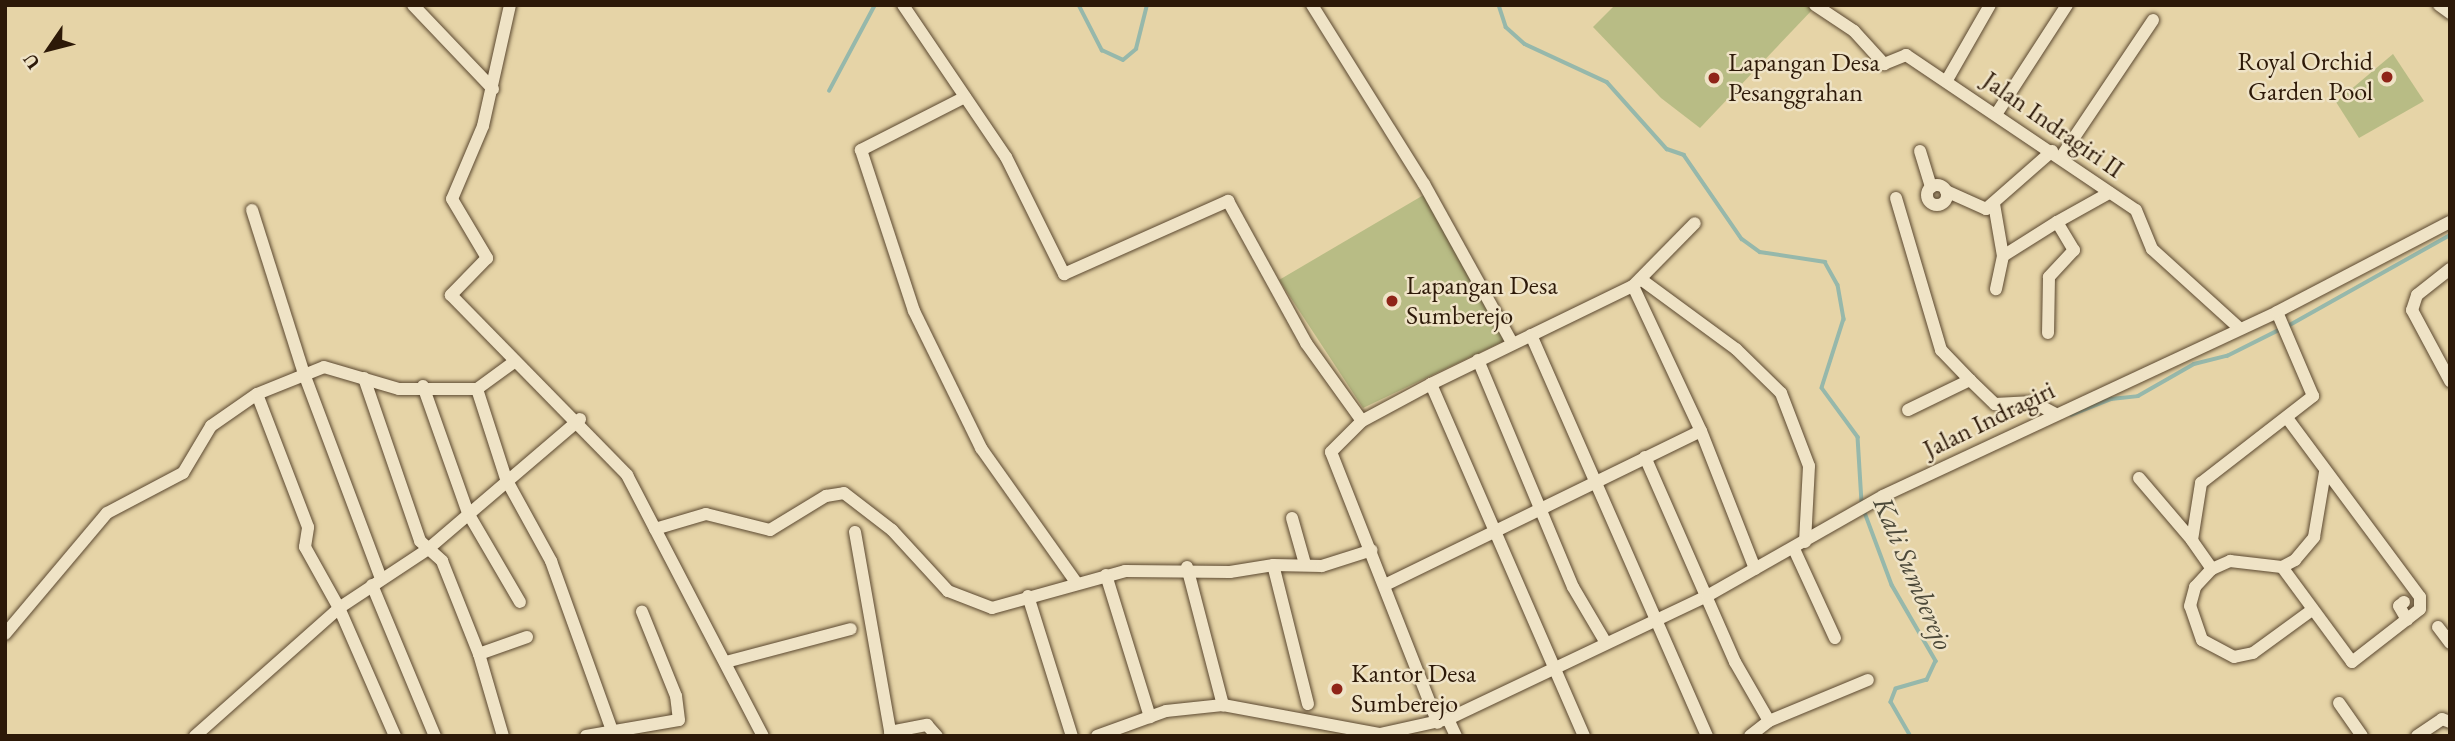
<!DOCTYPE html>
<html>
<head>
<meta charset="utf-8">
<style>
	body { margin:0 }
	#map { position:relative; width:2455px; height:741px; overflow:hidden; background:#e6d4a7; font-family:"EB Garamond",serif }
	div>[style] { position:absolute }
	.green>* { inset:0; background:#b8bc85 }
	.stream>* { height:3.5px; margin:-1.75px; padding:0 1.75px; transform-origin:1.75px; border-radius:1.75px; background:#96b8ab }
	.roads { filter:drop-shadow(0 0 2px #5b4830) drop-shadow(0 0 2px #5b4830) }
	.minor>* { height:12px; margin:-6px; padding:0 6px; transform-origin:6px; border-radius:6px; background:#efe3c6 }
	.minor>.ring { margin:-6px; padding:0; box-sizing:content-box; background:none; border:12px solid #efe3c6; border-radius:50% }
	.dots>* { width:19px; height:19px; translate:-50% -50%; box-sizing:border-box; border:4px solid #efe3c6; border-radius:50% }
	span { translate:-50% -50%; white-space:nowrap; text-align:center; line-height:1.15; -webkit-text-stroke:5px #efe3c6; paint-order:stroke }
	.poi-label { font-size:26px; color:#2d1908 }
	.right { translate:-100% -50%; text-align:right }
	.left { translate:0 -50%; text-align:left }
	.street-label { font-size:26px; color:#2d1908 }
	.water-label { font-size:28px; color:#4c4939; font-style:italic }
	.frame { position:absolute; inset:0; border:7px solid #2d1908; pointer-events:none }
	.north { position:absolute; left:14px; top:14px; width:70px; height:70px; -webkit-text-stroke:5px #efe3c6; paint-order:stroke; rotate:235deg; font-size:19px; font-weight:700; line-height:28px; text-align:center; color:#2d1908 }
	.north::after { content:''; display:block; margin:auto; width:24px; height:32px; background:#2d1908; clip-path:polygon(50% 0,100% 100%,50% 72%,0 100%) }
</style>
</head>
<body>
<div id="map">
	<div class="green">
		<i style="clip-path:polygon(1615px 5px,1807px 5px,1813px 9px,1700px 128px,1661px 98px,1593px 27px)"></i>
		<i style="clip-path:polygon(2393px 54px,2424px 101px,2359px 138px,2336px 102px)"></i>
		<i style="clip-path:polygon(1427px 193px,1504px 341px,1363px 408px,1279px 280px)"></i>
	</div>
	<div class="stream">
		<i style="left:1079px;top:5px;width:51px;rotate:62.9deg"></i>
		<i style="left:1102px;top:50px;width:23px;rotate:25deg"></i>
		<i style="left:1123px;top:60px;width:17px;rotate:-40deg"></i>
		<i style="left:1136px;top:49px;width:45px;rotate:-76deg"></i>
		<i style="left:1499px;top:5px;width:23px;rotate:72deg"></i>
		<i style="left:1506px;top:27px;width:25px;rotate:42deg"></i>
		<i style="left:1525px;top:44px;width:90px;rotate:24.9deg"></i>
		<i style="left:1607px;top:82px;width:90px;rotate:48.2deg"></i>
		<i style="left:1667px;top:149px;width:18px;rotate:19deg"></i>
		<i style="left:1684px;top:155px;width:102px;rotate:55.4deg"></i>
		<i style="left:1742px;top:239px;width:22px;rotate:36deg"></i>
		<i style="left:1760px;top:252px;width:66px;rotate:8.7deg"></i>
		<i style="left:1825px;top:262px;width:26px;rotate:61deg"></i>
		<i style="left:1838px;top:285px;width:35px;rotate:80deg"></i>
		<i style="left:1844px;top:319px;width:72px;rotate:107.7deg"></i>
		<i style="left:1822px;top:388px;width:61px;rotate:53.7deg"></i>
		<i style="left:1858px;top:437px;width:66px;rotate:86.5deg"></i>
		<i style="left:829px;top:91px;width:98px;rotate:-61.9deg"></i>
		<i style="left:2288px;top:326px;width:186px;rotate:-29.3deg"></i>
		<i style="left:2071px;top:415px;width:43px;rotate:-21.8deg"></i>
		<i style="left:2111px;top:399px;width:27px;rotate:-6deg"></i>
		<i style="left:2138px;top:396px;width:64px;rotate:-29.7deg"></i>
		<i style="left:2194px;top:364px;width:34px;rotate:-14deg"></i>
		<i style="left:2227px;top:356px;width:60px;rotate:-26.6deg"></i>
		<i style="left:1864px;top:510px;width:80px;rotate:69.5deg"></i>
		<i style="left:1892px;top:585px;width:88px;rotate:59.9deg"></i>
		<i style="left:1936px;top:661px;width:21px;rotate:115deg"></i>
		<i style="left:1927px;top:680px;width:32px;rotate:164deg"></i>
		<i style="left:1896px;top:689px;width:14px;rotate:111deg"></i>
		<i style="left:1891px;top:702px;width:39px;rotate:60deg"></i>
	</div>
	<div class="roads">
		<div class="minor">
			<i style="left:413px;top:5px;width:116px;rotate:46.4deg"></i>
			<i style="left:510px;top:5px;width:124px;rotate:102.6deg"></i>
			<i style="left:483px;top:126px;width:79px;rotate:113deg"></i>
			<i style="left:452px;top:199px;width:69px;rotate:59.3deg"></i>
			<i style="left:487px;top:258px;width:52px;rotate:134.2deg"></i>
			<i style="left:451px;top:295px;width:252px;rotate:45.6deg"></i>
			<i style="left:627px;top:475px;width:294px;rotate:62.5deg"></i>
			<i style="left:903px;top:5px;width:184px;rotate:55.9deg"></i>
			<i style="left:1006px;top:157px;width:131px;rotate:63.6deg"></i>
			<i style="left:1064px;top:274px;width:180px;rotate:-24deg"></i>
			<i style="left:1228px;top:201px;width:162px;rotate:61.2deg"></i>
			<i style="left:1306px;top:343px;width:96px;rotate:54.3deg"></i>
			<i style="left:1312px;top:5px;width:211px;rotate:58deg"></i>
			<i style="left:1424px;top:184px;width:182px;rotate:61deg"></i>
			<i style="left:1815px;top:5px;width:47px;rotate:33.7deg"></i>
			<i style="left:1854px;top:31px;width:45px;rotate:47.7deg"></i>
			<i style="left:1884px;top:64px;width:24px;rotate:-22deg"></i>
			<i style="left:1906px;top:55px;width:277px;rotate:34deg"></i>
			<i style="left:2136px;top:210px;width:42px;rotate:67.7deg"></i>
			<i style="left:2152px;top:249px;width:118px;rotate:42.2deg"></i>
			<i style="left:2439px;top:5px;width:14px;rotate:36deg"></i>
			<i style="left:1947px;top:80px;width:86px;rotate:-60.2deg"></i>
			<i style="left:965px;top:97px;width:117px;rotate:153deg"></i>
			<i style="left:861px;top:150px;width:169px;rotate:71.8deg"></i>
			<i style="left:914px;top:311px;width:153px;rotate:63.9deg"></i>
			<i style="left:981px;top:448px;width:164px;rotate:54.7deg"></i>
			<i style="left:1997px;top:113px;width:129px;rotate:-57.1deg"></i>
			<i style="left:1920px;top:151px;width:38px;rotate:73deg"></i>
			<i style="left:2061px;top:157px;width:165px;rotate:-56.1deg"></i>
			<i class="ring" style="left:1927px;top:185px;width:8px;height:8px"></i>
			<i style="left:1946px;top:191px;width:44px;rotate:24.2deg"></i>
			<i style="left:1986px;top:209px;width:88px;rotate:-41.3deg"></i>
			<i style="left:1896px;top:198px;width:159px;rotate:73.5deg"></i>
			<i style="left:1941px;top:350px;width:42px;rotate:46deg"></i>
			<i style="left:1994px;top:204px;width:53px;rotate:80.2deg"></i>
			<i style="left:2003px;top:256px;width:34px;rotate:102deg"></i>
			<i style="left:252px;top:210px;width:169px;rotate:72.4deg"></i>
			<i style="left:303px;top:371px;width:222px;rotate:69.4deg"></i>
			<i style="left:2057px;top:222px;width:60px;rotate:-29.1deg"></i>
			<i style="left:2003px;top:256px;width:64px;rotate:-32.2deg"></i>
			<i style="left:2057px;top:222px;width:33px;rotate:59deg"></i>
			<i style="left:2074px;top:250px;width:37px;rotate:133deg"></i>
			<i style="left:2049px;top:277px;width:56px;rotate:91deg"></i>
			<i style="left:2450px;top:269px;width:42px;rotate:141.8deg"></i>
			<i style="left:2417px;top:295px;width:16px;rotate:108deg"></i>
			<i style="left:2412px;top:310px;width:81px;rotate:61.8deg"></i>
			<i style="left:1642px;top:280px;width:117px;rotate:36.3deg"></i>
			<i style="left:1736px;top:349px;width:63px;rotate:44.4deg"></i>
			<i style="left:1781px;top:393px;width:78px;rotate:69deg"></i>
			<i style="left:1809px;top:466px;width:76px;rotate:93deg"></i>
			<i style="left:1633px;top:286px;width:160px;rotate:64.9deg"></i>
			<i style="left:1701px;top:431px;width:148px;rotate:68.6deg"></i>
			<i style="left:1531px;top:335px;width:438px;rotate:66.3deg"></i>
			<i style="left:1478px;top:360px;width:246px;rotate:67.3deg"></i>
			<i style="left:1573px;top:587px;width:65px;rotate:59.5deg"></i>
			<i style="left:364px;top:378px;width:172px;rotate:71deg"></i>
			<i style="left:420px;top:541px;width:30px;rotate:42deg"></i>
			<i style="left:442px;top:561px;width:100px;rotate:68.3deg"></i>
			<i style="left:479px;top:654px;width:85px;rotate:73.7deg"></i>
			<i style="left:1431px;top:384px;width:78px;rotate:151.8deg"></i>
			<i style="left:1362px;top:421px;width:44px;rotate:135deg"></i>
			<i style="left:1331px;top:452px;width:291px;rotate:68.5deg"></i>
			<i style="left:423px;top:386px;width:135px;rotate:70.5deg"></i>
			<i style="left:468px;top:513px;width:103px;rotate:59.7deg"></i>
			<i style="left:477px;top:389px;width:95px;rotate:72.1deg"></i>
			<i style="left:506px;top:479px;width:94px;rotate:61.2deg"></i>
			<i style="left:551px;top:561px;width:186px;rotate:70.2deg"></i>
			<i style="left:1908px;top:410px;width:69px;rotate:-25.8deg"></i>
			<i style="left:1970px;top:380px;width:35px;rotate:44deg"></i>
			<i style="left:1995px;top:404px;width:38px;rotate:-3deg"></i>
			<i style="left:2033px;top:402px;width:24px;rotate:28deg"></i>
			<i style="left:1645px;top:457px;width:224px;rotate:66.3deg"></i>
			<i style="left:1735px;top:662px;width:68px;rotate:60deg"></i>
			<i style="left:1769px;top:721px;width:24px;rotate:142deg"></i>
			<i style="left:2139px;top:478px;width:82px;rotate:49.5deg"></i>
			<i style="left:1292px;top:518px;width:48px;rotate:74.2deg"></i>
			<i style="left:655px;top:529px;width:53px;rotate:-16.4deg"></i>
			<i style="left:706px;top:514px;width:66px;rotate:14deg"></i>
			<i style="left:770px;top:530px;width:66px;rotate:-31.3deg"></i>
			<i style="left:826px;top:496px;width:18px;rotate:-9deg"></i>
			<i style="left:844px;top:493px;width:61px;rotate:37.6deg"></i>
			<i style="left:892px;top:530px;width:83px;rotate:47.4deg"></i>
			<i style="left:948px;top:591px;width:47px;rotate:21.1deg"></i>
			<i style="left:992px;top:608px;width:138px;rotate:-15.5deg"></i>
			<i style="left:1125px;top:571px;width:105px;rotate:0.5deg"></i>
			<i style="left:1230px;top:572px;width:44px;rotate:-9.2deg"></i>
			<i style="left:855px;top:532px;width:207px;rotate:80deg"></i>
			<i style="left:1794px;top:549px;width:98px;rotate:65.3deg"></i>
			<i style="left:1187px;top:567px;width:143px;rotate:75.4deg"></i>
			<i style="left:2282px;top:567px;width:118px;rotate:53.6deg"></i>
			<i style="left:2352px;top:662px;width:86px;rotate:-37.9deg"></i>
			<i style="left:2420px;top:609px;width:12px;rotate:-90deg"></i>
			<i style="left:2420px;top:597px;width:222px;rotate:-126.6deg"></i>
			<i style="left:2212px;top:569px;width:35px;rotate:-125deg"></i>
			<i style="left:2192px;top:540px;width:58px;rotate:-81deg"></i>
			<i style="left:2201px;top:483px;width:142px;rotate:-37.8deg"></i>
			<i style="left:2313px;top:396px;width:91px;rotate:-113.2deg"></i>
			<i style="left:1106px;top:575px;width:149px;rotate:72.8deg"></i>
			<i style="left:1387px;top:584px;width:349px;rotate:-26deg"></i>
			<i style="left:372px;top:585px;width:164px;rotate:67.4deg"></i>
			<i style="left:1028px;top:596px;width:147px;rotate:72.6deg"></i>
			<i style="left:2404px;top:602px;width:6px;rotate:141deg"></i>
			<i style="left:2399px;top:606px;width:16px;rotate:60deg"></i>
			<i style="left:2312px;top:610px;width:73px;rotate:143.9deg"></i>
			<i style="left:2253px;top:653px;width:19px;rotate:168deg"></i>
			<i style="left:2234px;top:657px;width:36px;rotate:-152deg"></i>
			<i style="left:2202px;top:640px;width:36px;rotate:-109deg"></i>
			<i style="left:2190px;top:606px;width:20px;rotate:-75deg"></i>
			<i style="left:2195px;top:587px;width:25px;rotate:-47deg"></i>
			<i style="left:2212px;top:569px;width:20px;rotate:-24deg"></i>
			<i style="left:2230px;top:561px;width:52px;rotate:6.6deg"></i>
			<i style="left:2282px;top:567px;width:15px;rotate:-28deg"></i>
			<i style="left:2295px;top:560px;width:30px;rotate:-50deg"></i>
			<i style="left:2314px;top:537px;width:66px;rotate:-80.4deg"></i>
			<i style="left:2438px;top:627px;width:20px;rotate:53deg"></i>
			<i style="left:5px;top:634px;width:158px;rotate:-49.9deg"></i>
			<i style="left:107px;top:513px;width:86px;rotate:-27.8deg"></i>
			<i style="left:183px;top:473px;width:55px;rotate:-59.2deg"></i>
			<i style="left:211px;top:426px;width:56px;rotate:-34.8deg"></i>
			<i style="left:479px;top:654px;width:51px;rotate:-19.5deg"></i>
			<i style="left:726px;top:662px;width:129px;rotate:-14.8deg"></i>
			<i style="left:2339px;top:703px;width:40px;rotate:55.1deg"></i>
			<i style="left:1308px;top:704px;width:143px;rotate:-104.1deg"></i>
			<i style="left:1273px;top:565px;width:49px;rotate:1.2deg"></i>
			<i style="left:1322px;top:566px;width:52px;rotate:-17.7deg"></i>
			<i style="left:1448px;top:719px;width:19px;rotate:65deg"></i>
			<i style="left:1769px;top:721px;width:107px;rotate:-22.5deg"></i>
			<i style="left:890px;top:732px;width:38px;rotate:-11deg"></i>
			<i style="left:927px;top:725px;width:15px;rotate:48deg"></i>
			<i style="left:195px;top:736px;width:193px;rotate:-41.6deg"></i>
			<i style="left:339px;top:608px;width:107px;rotate:-33.5deg"></i>
			<i style="left:428px;top:549px;width:200px;rotate:-40.5deg"></i>
			<i style="left:395px;top:736px;width:140px;rotate:-113.6deg"></i>
			<i style="left:339px;top:608px;width:70px;rotate:-119.1deg"></i>
			<i style="left:305px;top:547px;width:20px;rotate:-81deg"></i>
			<i style="left:308px;top:527px;width:142px;rotate:-111deg"></i>
			<i style="left:257px;top:394px;width:72px;rotate:-21.9deg"></i>
			<i style="left:324px;top:367px;width:78px;rotate:16.3deg"></i>
			<i style="left:399px;top:389px;width:78px"></i>
			<i style="left:477px;top:389px;width:46px;rotate:-36.1deg"></i>
			<i style="left:586px;top:736px;width:94px;rotate:-9.8deg"></i>
			<i style="left:679px;top:720px;width:24px;rotate:-97deg"></i>
			<i style="left:676px;top:696px;width:91px;rotate:-112deg"></i>
			<i style="left:1097px;top:736px;width:73px;rotate:-19.9deg"></i>
			<i style="left:1166px;top:711px;width:57px;rotate:-6deg"></i>
			<i style="left:1223px;top:705px;width:160px;rotate:10.5deg"></i>
			<i style="left:1380px;top:734px;width:70px;rotate:-12.4deg"></i>
			<i style="left:1448px;top:719px;width:287px;rotate:-25.4deg"></i>
			<i style="left:1707px;top:596px;width:202px;rotate:-29.6deg"></i>
			<i style="left:1883px;top:496px;width:435px;rotate:-25deg"></i>
			<i style="left:2277px;top:312px;width:195px;rotate:-27.5deg"></i>
			<i style="left:1584px;top:736px;width:384px;rotate:-113.5deg"></i>
			<i style="left:1431px;top:384px;width:225px;rotate:-25.9deg"></i>
			<i style="left:1633px;top:286px;width:88px;rotate:-45.5deg"></i>
			<i style="left:2417px;top:736px;width:30px;rotate:-34deg"></i>
			<i style="left:2442px;top:719px;width:9px;rotate:21deg"></i>
		</div>
	</div>
	<div class="dots">
		<i style="left:2387px;top:77px;background:#8f2418"></i>
		<i style="left:1714px;top:78px;background:#8f2418"></i>
		<i style="left:1392px;top:301px;background:#8f2418"></i>
		<i style="left:1337px;top:689px;background:#8f2418"></i>
	</div>
	<div class="poi-label">
		<span class="right" style="left:2373px;top:77px">Royal Orchid<br>Garden Pool</span>
		<span class="left" style="left:1728px;top:78px">Lapangan Desa<br>Pesanggrahan</span>
		<span class="left" style="left:1406px;top:301px">Lapangan Desa<br>Sumberejo</span>
		<span class="left" style="left:1351px;top:689px">Kantor Desa<br>Sumberejo</span>
	</div>
	<div class="street-label">
		<span style="left:2053px;top:125px;rotate:35deg">Jalan Indragiri II</span>
		<span style="left:1989px;top:420px;rotate:-26deg">Jalan Indragiri</span>
	</div>
	<div class="water-label">
		<span style="left:1914px;top:573px;rotate:67deg">Kali Sumberejo</span>
	</div>
	<div class="frame"></div>
	<div class="north">U</div>
</div>
</body>
</html>
